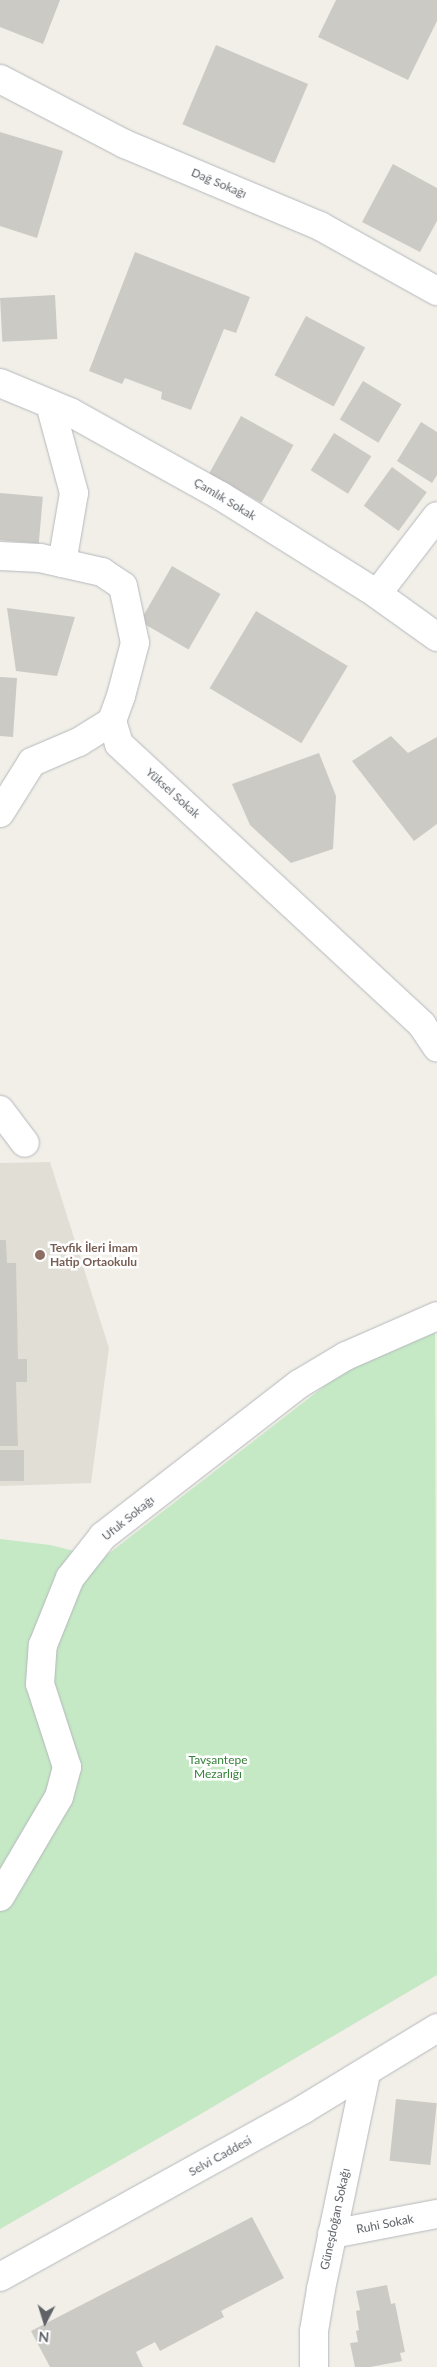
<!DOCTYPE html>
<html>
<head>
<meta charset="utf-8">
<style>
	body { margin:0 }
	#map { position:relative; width:437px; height:2367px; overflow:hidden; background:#f1efe8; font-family:Lato,sans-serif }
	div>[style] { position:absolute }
	.education>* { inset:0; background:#e1ded6 }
	.green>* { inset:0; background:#c5e8c5 }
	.building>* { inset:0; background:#cccac5; transform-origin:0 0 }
	.roads { filter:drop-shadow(0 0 1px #b5b8bc) drop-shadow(0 0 1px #b5b8bc) }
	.street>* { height:28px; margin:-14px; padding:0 14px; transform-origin:14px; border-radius:14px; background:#fff }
	.dots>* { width:14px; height:14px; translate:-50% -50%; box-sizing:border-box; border:2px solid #fff; border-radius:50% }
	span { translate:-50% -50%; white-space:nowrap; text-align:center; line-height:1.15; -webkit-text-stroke:5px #fff; paint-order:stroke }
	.street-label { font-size:12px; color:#5f6368 }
	.education-label { font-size:12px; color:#785e54; font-weight:700 }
	.left { translate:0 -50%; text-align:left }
	.park-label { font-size:12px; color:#348238 }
	.north { position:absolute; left:20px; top:2297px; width:50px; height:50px; -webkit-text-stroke:4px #fff; paint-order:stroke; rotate:185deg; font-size:14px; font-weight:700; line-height:20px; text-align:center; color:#5f6368 }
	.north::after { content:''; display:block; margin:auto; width:18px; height:22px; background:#5f6368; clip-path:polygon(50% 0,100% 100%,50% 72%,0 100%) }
</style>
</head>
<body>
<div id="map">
	<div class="education">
		<i style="clip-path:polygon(50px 1162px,109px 1348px,91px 1483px,0 1486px,0 1163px)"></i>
	</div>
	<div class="green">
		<i style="clip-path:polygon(435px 1331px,437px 1975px,187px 2122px,0 2229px,0 1539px,50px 1545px,103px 1558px,371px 1350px)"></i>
	</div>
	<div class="building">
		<i style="clip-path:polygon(0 0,60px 0,43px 44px,0 27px)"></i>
		<i style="clip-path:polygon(336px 0,437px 0,437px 21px,408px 80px,318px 37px)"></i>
		<i style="left:216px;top:45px;width:100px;height:86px;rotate:23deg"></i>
		<i style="clip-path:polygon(0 132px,63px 151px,37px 238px,0 226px)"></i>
		<i style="clip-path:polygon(393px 164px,437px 188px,437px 221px,420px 252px,362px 222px)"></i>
		<i style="clip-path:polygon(135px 252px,250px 297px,236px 333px,224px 329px,191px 410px,161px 399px,162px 392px,125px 378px,122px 384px,89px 371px)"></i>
		<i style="left:55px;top:295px;width:44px;height:55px;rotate:87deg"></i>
		<i style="left:306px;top:316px;width:67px;height:67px;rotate:28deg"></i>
		<i style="left:363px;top:381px;width:45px;height:45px;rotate:31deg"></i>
		<i style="left:241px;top:416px;width:60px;height:66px;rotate:29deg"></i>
		<i style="clip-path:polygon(421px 422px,437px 432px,437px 475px,432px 483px,397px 461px)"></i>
		<i style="left:334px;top:433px;width:44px;height:44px;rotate:32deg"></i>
		<i style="left:392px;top:467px;width:43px;height:48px;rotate:36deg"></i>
		<i style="left:0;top:493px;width:43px;height:47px;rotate:5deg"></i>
		<i style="left:172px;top:566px;width:56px;height:64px;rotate:30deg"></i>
		<i style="clip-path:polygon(7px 608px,75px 617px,57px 676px,16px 671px)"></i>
		<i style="left:256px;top:611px;width:107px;height:90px;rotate:31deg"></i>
		<i style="clip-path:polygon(0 677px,17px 678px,13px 737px,0 736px)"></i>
		<i style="clip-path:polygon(391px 736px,408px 753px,437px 737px,437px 824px,414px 841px,352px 761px)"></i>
		<i style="clip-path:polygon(319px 753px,336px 796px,333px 849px,291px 863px,250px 825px,232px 784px)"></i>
		<i style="clip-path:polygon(0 1240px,6px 1240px,7px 1263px,16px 1263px,18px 1359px,27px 1359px,27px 1382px,16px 1382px,18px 1446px,0 1446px)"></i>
		<i style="left:0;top:1450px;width:24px;height:31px"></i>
		<i style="left:396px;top:2099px;width:41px;height:62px;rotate:6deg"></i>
		<i style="clip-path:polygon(252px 2217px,284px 2278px,221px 2311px,224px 2317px,160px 2351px,155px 2342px,136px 2352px,143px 2367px,50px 2367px,31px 2331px)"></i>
		<i style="clip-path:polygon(387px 2285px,391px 2304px,395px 2303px,405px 2352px,400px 2353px,402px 2361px,370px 2367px,355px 2367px,350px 2343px,358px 2342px,356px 2331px,359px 2330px,356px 2311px,360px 2310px,356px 2291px)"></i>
	</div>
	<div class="roads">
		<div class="street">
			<i style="left:0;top:79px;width:141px;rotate:27.5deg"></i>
			<i style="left:125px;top:144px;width:212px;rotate:22.8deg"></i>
			<i style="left:320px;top:226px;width:134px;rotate:29.1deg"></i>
			<i style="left:0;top:383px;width:76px;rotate:22.5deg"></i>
			<i style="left:70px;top:412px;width:173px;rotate:29.1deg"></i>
			<i style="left:221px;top:496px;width:184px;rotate:32.1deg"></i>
			<i style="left:377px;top:594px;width:74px;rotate:35.6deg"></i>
			<i style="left:50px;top:404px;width:92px;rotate:74.9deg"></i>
			<i style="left:74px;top:493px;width:71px;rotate:99.7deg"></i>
			<i style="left:0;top:556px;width:40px;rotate:2.9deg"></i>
			<i style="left:40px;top:558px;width:64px;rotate:12.7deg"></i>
			<i style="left:102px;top:572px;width:25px;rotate:34deg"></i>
			<i style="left:123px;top:586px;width:58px;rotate:78.1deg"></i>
			<i style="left:135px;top:643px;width:55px;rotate:104.8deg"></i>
			<i style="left:121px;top:696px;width:27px;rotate:110deg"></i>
			<i style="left:112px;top:721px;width:24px;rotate:73deg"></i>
			<i style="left:119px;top:744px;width:413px;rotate:42.8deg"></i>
			<i style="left:422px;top:1025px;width:27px;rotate:56deg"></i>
			<i style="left:377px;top:594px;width:98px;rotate:-52.4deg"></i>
			<i style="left:0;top:813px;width:60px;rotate:-57.9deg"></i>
			<i style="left:32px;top:762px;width:51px;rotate:-23.1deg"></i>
			<i style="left:79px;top:742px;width:39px;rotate:-32deg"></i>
			<i style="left:0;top:1110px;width:41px;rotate:52.9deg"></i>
			<i style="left:0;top:1897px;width:116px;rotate:-59.5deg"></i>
			<i style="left:59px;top:1797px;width:31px;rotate:-75deg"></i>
			<i style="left:67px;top:1767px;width:87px;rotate:-108deg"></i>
			<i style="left:40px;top:1684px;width:39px;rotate:-86deg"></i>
			<i style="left:43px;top:1645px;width:72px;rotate:-68.1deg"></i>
			<i style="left:70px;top:1578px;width:53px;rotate:-51.8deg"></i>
			<i style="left:103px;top:1536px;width:248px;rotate:-37.8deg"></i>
			<i style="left:299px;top:1384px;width:55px;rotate:-30.8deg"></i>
			<i style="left:346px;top:1356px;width:99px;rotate:-23.7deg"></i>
			<i style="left:332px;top:2234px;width:107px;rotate:-10.8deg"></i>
			<i style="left:0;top:2277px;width:347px;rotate:-28.9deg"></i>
			<i style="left:304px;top:2109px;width:156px;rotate:-31.3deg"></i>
			<i style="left:314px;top:2367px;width:36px;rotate:-90deg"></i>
			<i style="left:314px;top:2331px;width:43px;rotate:-80.5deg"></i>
			<i style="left:321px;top:2289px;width:221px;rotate:-78.2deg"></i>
		</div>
	</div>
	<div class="dots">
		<i style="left:40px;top:1255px;background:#8d6e63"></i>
	</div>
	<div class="street-label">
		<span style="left:219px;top:183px;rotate:23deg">Dağ Sokağı</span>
		<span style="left:225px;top:499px;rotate:31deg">Çamlık Sokak</span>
		<span style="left:173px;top:793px;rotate:42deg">Yüksel Sokak</span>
		<span style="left:128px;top:1518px;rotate:-39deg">Ufuk Sokağı</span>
		<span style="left:220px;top:2156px;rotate:-29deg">Selvi Caddesi</span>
		<span style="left:335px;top:2219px;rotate:-78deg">Güneşdoğan Sokağı</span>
		<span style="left:385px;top:2224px;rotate:-11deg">Ruhi Sokak</span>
	</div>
	<div class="education-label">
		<span class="left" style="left:50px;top:1255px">Tevfik İleri İmam<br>Hatip Ortaokulu</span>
	</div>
	<div class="park-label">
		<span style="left:218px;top:1767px">Tavşantepe<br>Mezarlığı</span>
	</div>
	<div class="north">N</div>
</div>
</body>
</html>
